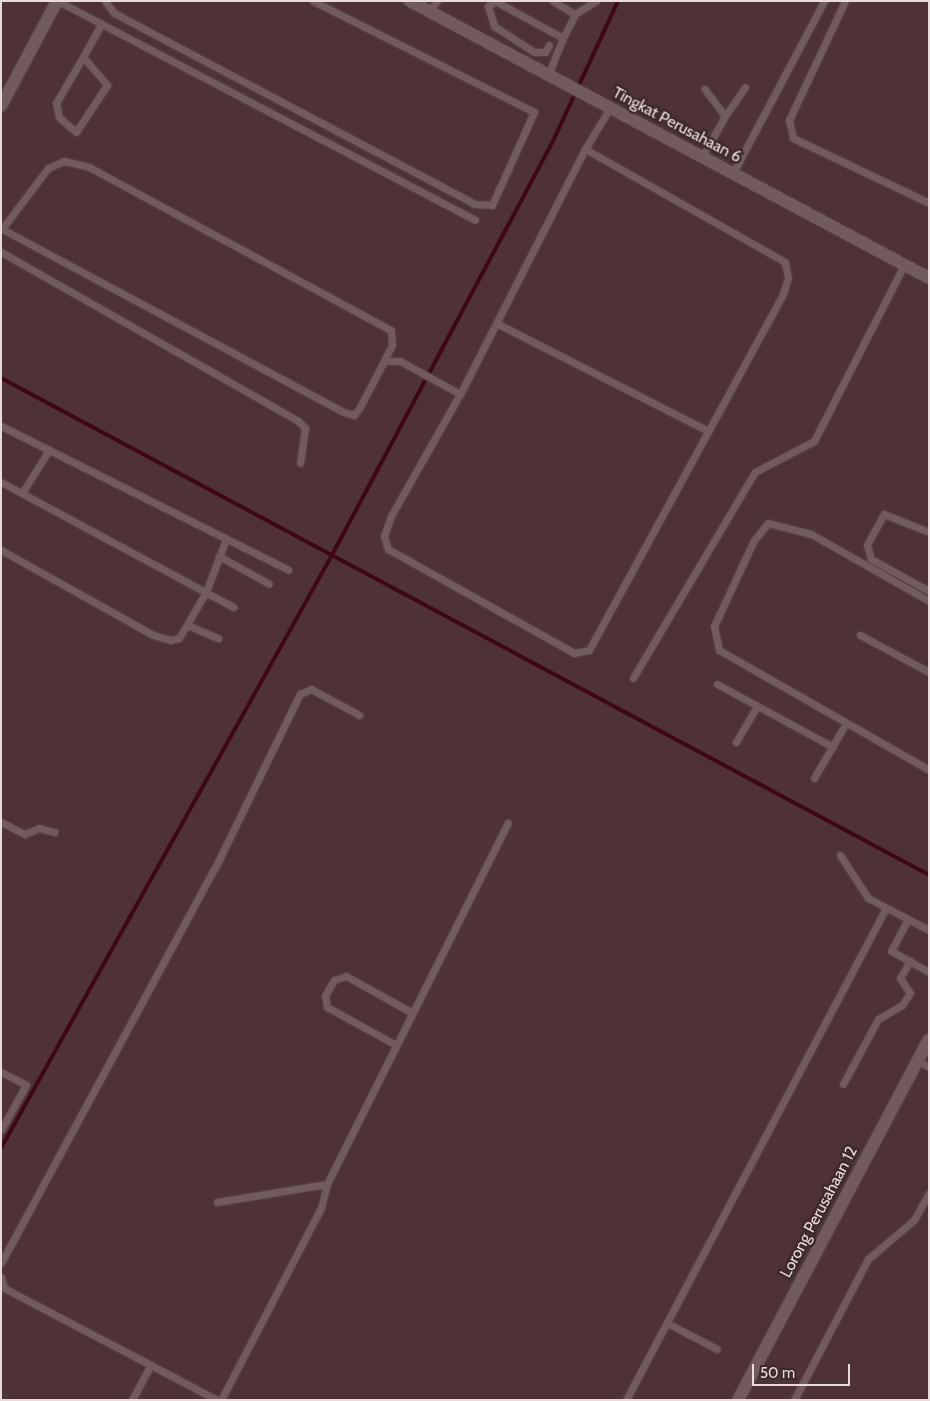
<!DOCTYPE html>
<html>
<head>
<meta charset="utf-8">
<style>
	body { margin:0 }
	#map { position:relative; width:930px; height:1401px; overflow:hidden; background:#3e292b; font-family:Cabin,sans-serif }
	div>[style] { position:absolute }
	.built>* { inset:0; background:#4e3235; transform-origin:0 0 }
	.stream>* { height:4px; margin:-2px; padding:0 2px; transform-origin:2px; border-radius:2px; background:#3f0713 }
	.roads { filter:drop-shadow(0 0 1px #574647) drop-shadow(0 0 1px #574647) }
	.lane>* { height:7px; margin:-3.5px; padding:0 3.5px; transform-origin:3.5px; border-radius:3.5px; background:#735b5d }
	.street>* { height:12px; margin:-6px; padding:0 6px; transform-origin:6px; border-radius:6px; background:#735b5d }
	span { translate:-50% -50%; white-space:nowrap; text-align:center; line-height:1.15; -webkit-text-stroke:5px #3e292b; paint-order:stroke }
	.street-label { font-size:16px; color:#e9dbdc }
	.frame { position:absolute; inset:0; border:2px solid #e9dbdc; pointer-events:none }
	.scale { position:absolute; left:752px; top:1364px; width:98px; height:22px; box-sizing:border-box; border:2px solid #e9dbdc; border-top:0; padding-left:6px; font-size:15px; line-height:18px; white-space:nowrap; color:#e9dbdc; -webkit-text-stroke:4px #3e292b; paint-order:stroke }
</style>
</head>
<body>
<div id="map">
	<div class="built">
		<i style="left:1px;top:1px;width:928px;height:1399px"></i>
	</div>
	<div class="stream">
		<i style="left:1px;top:378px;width:1053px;rotate:28.17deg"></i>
		<i style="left:1px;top:1148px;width:679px;rotate:-60.83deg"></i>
		<i style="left:332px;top:555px;width:472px;rotate:-61.9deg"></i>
		<i style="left:554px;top:139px;width:152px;rotate:-65.1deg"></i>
	</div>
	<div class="roads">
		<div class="lane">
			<i style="left:58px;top:1px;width:471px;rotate:27.7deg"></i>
			<i style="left:105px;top:1px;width:15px;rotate:53deg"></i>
			<i style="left:114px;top:13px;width:408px;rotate:27.9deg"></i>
			<i style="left:474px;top:204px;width:18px;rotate:3deg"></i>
			<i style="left:492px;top:205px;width:102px;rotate:-65.7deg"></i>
			<i style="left:534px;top:112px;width:247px;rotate:-153.3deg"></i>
			<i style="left:553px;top:1px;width:26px;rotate:31deg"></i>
			<i style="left:845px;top:1px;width:132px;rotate:115.2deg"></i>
			<i style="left:789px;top:120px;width:18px;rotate:77deg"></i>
			<i style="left:793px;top:138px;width:151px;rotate:25.5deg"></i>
			<i style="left:429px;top:11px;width:13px;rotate:-51deg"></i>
			<i style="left:563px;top:38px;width:27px;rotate:-63deg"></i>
			<i style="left:575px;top:14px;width:25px;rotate:-32deg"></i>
			<i style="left:83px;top:57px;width:37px;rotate:49deg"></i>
			<i style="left:107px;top:85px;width:56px;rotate:123.4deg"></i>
			<i style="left:76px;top:132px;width:23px;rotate:-139deg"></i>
			<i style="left:59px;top:117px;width:14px;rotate:-102deg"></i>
			<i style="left:56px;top:103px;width:53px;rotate:-59.6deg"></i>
			<i style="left:83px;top:57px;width:38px;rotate:-61deg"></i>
			<i style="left:548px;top:75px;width:40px;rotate:-68deg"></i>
			<i style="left:563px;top:38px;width:77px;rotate:-151.4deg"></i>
			<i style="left:495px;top:1px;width:9px;rotate:144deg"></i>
			<i style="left:488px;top:6px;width:21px;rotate:73deg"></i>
			<i style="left:494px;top:26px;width:48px;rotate:33deg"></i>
			<i style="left:534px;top:52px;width:11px"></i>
			<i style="left:545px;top:52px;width:8px;rotate:-60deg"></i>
			<i style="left:725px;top:116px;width:35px;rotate:-55deg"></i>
			<i style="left:585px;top:149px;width:48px;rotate:-58.6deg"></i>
			<i style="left:702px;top:157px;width:47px;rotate:-60.7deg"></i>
			<i style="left:725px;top:116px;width:34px;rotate:-127deg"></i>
			<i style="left:733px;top:173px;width:195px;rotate:-62.1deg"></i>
			<i style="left:2px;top:229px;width:76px;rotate:-53deg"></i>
			<i style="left:48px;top:168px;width:17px;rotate:-24deg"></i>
			<i style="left:64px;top:161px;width:26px;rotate:13deg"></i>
			<i style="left:89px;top:167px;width:343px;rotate:28.4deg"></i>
			<i style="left:391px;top:330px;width:15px;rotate:86deg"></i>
			<i style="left:392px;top:345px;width:18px;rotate:117deg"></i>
			<i style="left:4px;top:230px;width:386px;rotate:28.2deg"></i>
			<i style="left:344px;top:412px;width:10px;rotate:17deg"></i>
			<i style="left:354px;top:415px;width:10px;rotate:-53deg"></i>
			<i style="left:360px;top:407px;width:52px;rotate:-62.4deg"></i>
			<i style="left:384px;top:361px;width:16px"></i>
			<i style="left:400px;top:361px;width:68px;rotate:28.8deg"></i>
			<i style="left:460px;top:394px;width:140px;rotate:119.5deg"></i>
			<i style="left:391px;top:516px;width:21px;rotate:109deg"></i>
			<i style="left:384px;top:536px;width:14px;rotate:73deg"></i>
			<i style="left:388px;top:549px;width:213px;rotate:29.2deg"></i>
			<i style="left:574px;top:653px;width:15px;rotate:-11deg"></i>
			<i style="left:589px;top:650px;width:405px;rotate:-61.4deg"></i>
			<i style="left:783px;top:294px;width:17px;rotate:-73deg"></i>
			<i style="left:788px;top:278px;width:16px;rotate:-101deg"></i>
			<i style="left:785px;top:262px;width:230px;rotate:-150.5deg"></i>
			<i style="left:585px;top:149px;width:275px;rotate:117deg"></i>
			<i style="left:1px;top:252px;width:342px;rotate:29.6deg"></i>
			<i style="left:298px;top:421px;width:10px;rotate:45deg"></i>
			<i style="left:305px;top:428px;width:35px;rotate:98deg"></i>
			<i style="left:498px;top:324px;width:236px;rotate:27deg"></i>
			<i style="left:1px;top:426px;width:321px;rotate:26.6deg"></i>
			<i style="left:1px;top:482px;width:264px;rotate:28.3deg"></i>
			<i style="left:22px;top:493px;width:51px;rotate:-57.9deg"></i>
			<i style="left:929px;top:532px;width:48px;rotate:-158.2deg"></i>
			<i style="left:884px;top:514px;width:35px;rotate:119deg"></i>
			<i style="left:867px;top:545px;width:15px;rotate:74deg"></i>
			<i style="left:871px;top:559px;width:66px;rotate:28.9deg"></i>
			<i style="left:1px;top:550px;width:174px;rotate:29.2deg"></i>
			<i style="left:153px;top:635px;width:18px;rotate:16deg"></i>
			<i style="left:170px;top:640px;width:9px;rotate:-13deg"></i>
			<i style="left:179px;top:638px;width:53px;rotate:-59.6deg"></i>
			<i style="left:206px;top:592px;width:57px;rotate:-69.3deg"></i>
			<i style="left:219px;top:556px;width:57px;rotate:29.2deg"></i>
			<i style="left:929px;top:601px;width:136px;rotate:-150.4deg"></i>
			<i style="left:811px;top:534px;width:44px;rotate:-165.7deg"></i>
			<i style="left:768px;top:523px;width:22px;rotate:129deg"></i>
			<i style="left:754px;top:540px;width:95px;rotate:114.9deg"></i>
			<i style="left:714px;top:626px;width:25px;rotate:78deg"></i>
			<i style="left:719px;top:650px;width:242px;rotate:29.7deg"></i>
			<i style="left:187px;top:625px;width:34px;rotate:23deg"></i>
			<i style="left:860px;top:635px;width:78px;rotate:28.2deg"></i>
			<i style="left:633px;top:678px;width:239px;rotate:-59.4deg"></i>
			<i style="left:755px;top:472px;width:67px;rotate:-27.7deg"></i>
			<i style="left:814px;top:441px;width:198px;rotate:-62.9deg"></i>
			<i style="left:717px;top:684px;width:132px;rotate:28.5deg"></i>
			<i style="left:736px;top:742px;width:42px;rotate:-59.7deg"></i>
			<i style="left:814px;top:778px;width:61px;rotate:-59.7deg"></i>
			<i style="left:1px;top:822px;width:27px;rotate:27deg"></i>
			<i style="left:25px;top:834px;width:15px;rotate:-23deg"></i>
			<i style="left:39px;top:828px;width:16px;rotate:15deg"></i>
			<i style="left:840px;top:855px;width:51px;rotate:56.9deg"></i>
			<i style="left:868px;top:898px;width:69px;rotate:27.7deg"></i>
			<i style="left:908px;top:919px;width:36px;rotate:118deg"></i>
			<i style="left:891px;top:951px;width:43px;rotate:28.9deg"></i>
			<i style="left:396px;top:1045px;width:79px;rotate:-151.2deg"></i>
			<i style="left:327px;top:1007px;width:11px;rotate:-100deg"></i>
			<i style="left:325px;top:996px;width:18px;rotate:-61deg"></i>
			<i style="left:334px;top:980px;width:13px;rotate:-18deg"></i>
			<i style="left:346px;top:976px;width:74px;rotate:29deg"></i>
			<i style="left:918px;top:1061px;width:13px;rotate:29deg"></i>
			<i style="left:1px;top:1072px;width:28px;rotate:27deg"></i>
			<i style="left:26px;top:1085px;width:51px;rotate:119.1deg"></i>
			<i style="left:843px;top:1084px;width:74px;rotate:-61.7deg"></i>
			<i style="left:878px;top:1019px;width:28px;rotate:-30deg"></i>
			<i style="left:902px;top:1005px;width:14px;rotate:-56deg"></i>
			<i style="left:910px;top:993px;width:18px;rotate:-124deg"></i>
			<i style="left:900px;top:978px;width:20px;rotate:-60deg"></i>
			<i style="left:217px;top:1202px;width:111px;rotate:-9.3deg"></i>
			<i style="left:1px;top:1263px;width:449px;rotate:-61.6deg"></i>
			<i style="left:215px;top:868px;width:194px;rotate:-64deg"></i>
			<i style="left:300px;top:694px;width:12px;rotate:-24deg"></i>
			<i style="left:311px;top:689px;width:55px;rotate:28.4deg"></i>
			<i style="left:1px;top:1277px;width:11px;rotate:75deg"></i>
			<i style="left:4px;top:1288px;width:241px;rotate:27.7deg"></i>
			<i style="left:667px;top:1323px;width:56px;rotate:27.5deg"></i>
			<i style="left:132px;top:1400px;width:40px;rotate:-62deg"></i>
			<i style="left:221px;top:1400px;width:216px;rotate:-62.5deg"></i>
			<i style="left:321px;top:1208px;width:25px;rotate:-76deg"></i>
			<i style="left:327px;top:1184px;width:404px;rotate:-63.4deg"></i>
			<i style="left:626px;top:1400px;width:556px;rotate:-62.15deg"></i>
			<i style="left:794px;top:1400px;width:159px;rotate:-62.3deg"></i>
			<i style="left:868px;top:1259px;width:60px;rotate:-40.3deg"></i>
			<i style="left:914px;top:1220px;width:31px;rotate:-61deg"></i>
		</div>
		<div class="street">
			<i style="left:410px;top:1px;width:588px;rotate:28.09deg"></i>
			<i style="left:1px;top:106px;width:119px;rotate:-61.9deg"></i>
			<i style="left:738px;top:1400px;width:408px;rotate:-62.1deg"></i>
		</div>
	</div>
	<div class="street-label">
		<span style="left:677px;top:125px;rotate:28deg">Tingkat Perusahaan 6</span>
		<span style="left:819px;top:1212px;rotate:-62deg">Lorong Perusahaan 12</span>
	</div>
	<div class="frame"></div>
	<div class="scale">50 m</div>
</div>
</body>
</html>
